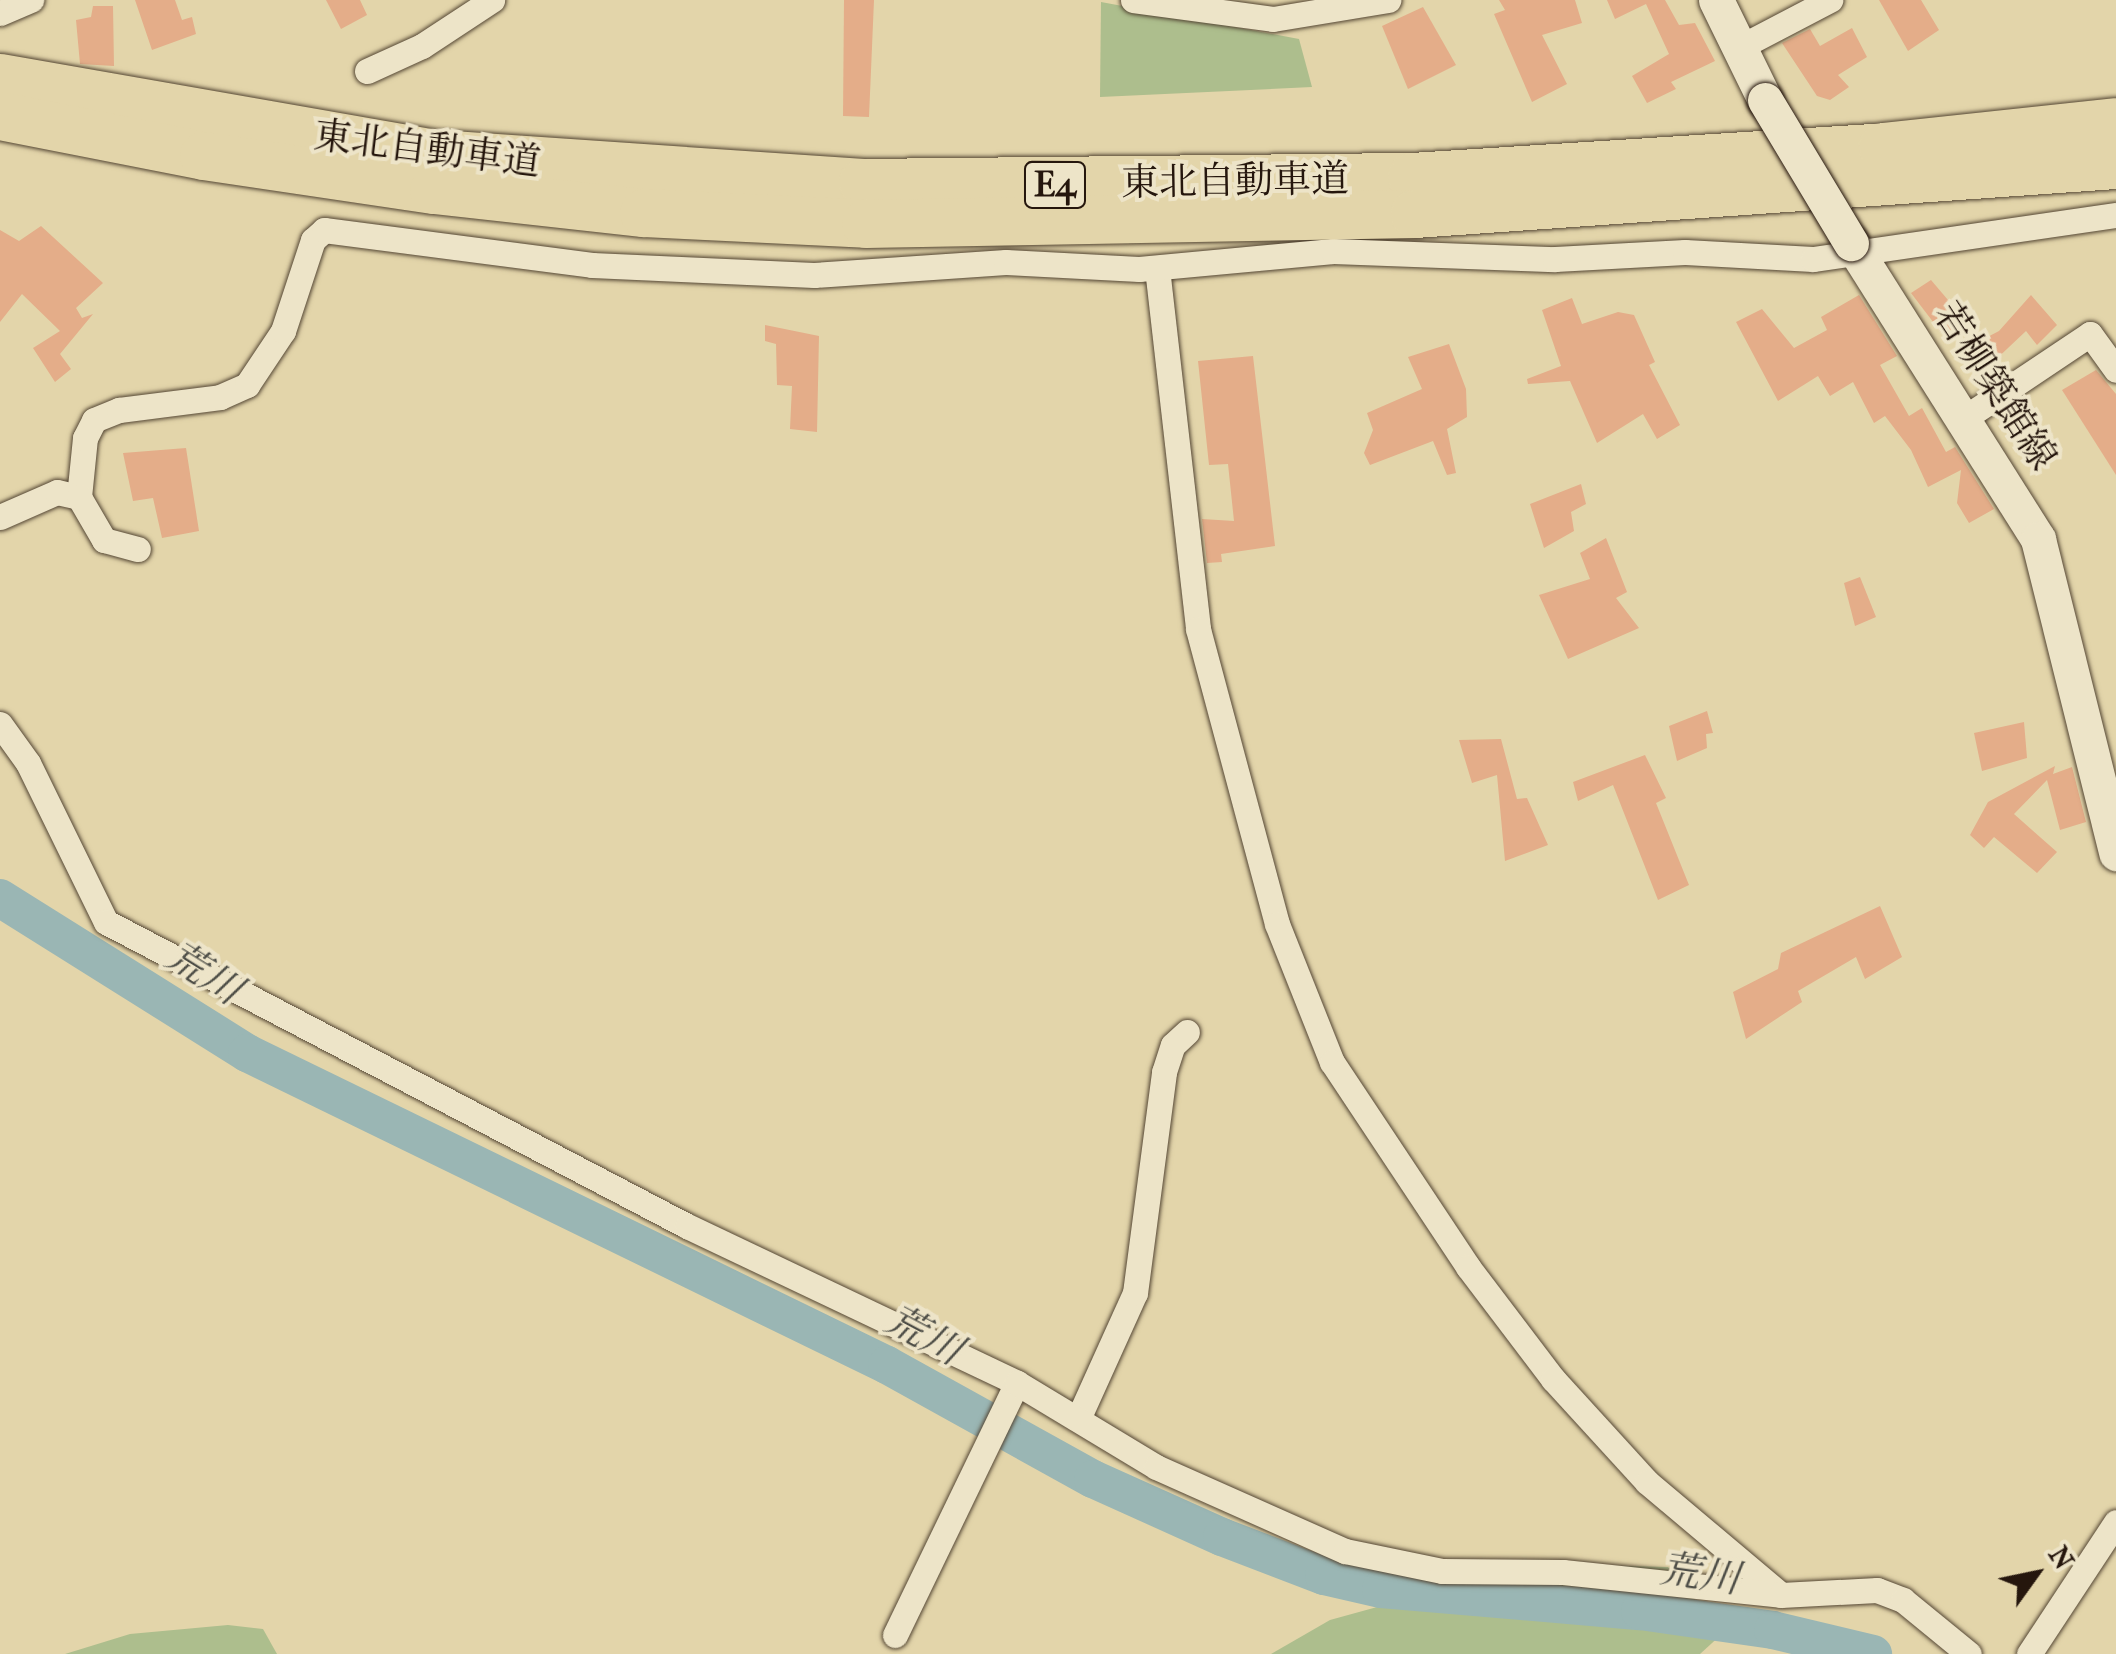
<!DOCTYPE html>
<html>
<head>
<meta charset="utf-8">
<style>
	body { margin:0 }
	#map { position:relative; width:2116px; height:1654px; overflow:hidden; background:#e3d5aa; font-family:"IM FELL French Canon","Noto Serif JP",serif }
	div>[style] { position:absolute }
	.green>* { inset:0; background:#adbe8d }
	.river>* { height:38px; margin:-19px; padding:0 19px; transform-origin:19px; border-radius:19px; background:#9ab6b4 }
	.building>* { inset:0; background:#e4ad89 }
	.roads { filter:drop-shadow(0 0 2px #544634) drop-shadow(0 0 2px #544634) }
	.street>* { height:25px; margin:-12.5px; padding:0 12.5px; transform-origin:12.5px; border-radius:12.5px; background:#ede4c8 }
	.secondary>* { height:35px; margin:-17.5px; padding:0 17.5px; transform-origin:17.5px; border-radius:17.5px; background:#ede4c8 }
	.highway>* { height:48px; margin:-24px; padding:0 24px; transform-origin:24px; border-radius:24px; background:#e3d5aa }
	.bridges { filter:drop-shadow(0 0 2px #25160d) drop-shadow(0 0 2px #25160d) }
	.secondary-bridge>* { height:35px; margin:-17.5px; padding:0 17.5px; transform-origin:17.5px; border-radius:17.5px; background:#ede4c8 }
	span { translate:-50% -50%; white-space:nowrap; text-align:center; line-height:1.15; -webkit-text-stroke:8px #ede4c8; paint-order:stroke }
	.shield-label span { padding:2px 8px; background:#ede4c8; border:2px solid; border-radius:8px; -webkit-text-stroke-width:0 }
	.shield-label { font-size:35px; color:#25160d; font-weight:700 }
	.street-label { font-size:38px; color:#25160d }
	.water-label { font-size:40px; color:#4e4e47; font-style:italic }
	.north { position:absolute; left:1986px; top:1524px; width:100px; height:100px; -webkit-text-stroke:8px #ede4c8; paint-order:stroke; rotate:57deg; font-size:28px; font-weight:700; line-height:40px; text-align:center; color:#25160d }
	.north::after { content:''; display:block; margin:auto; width:35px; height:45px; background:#25160d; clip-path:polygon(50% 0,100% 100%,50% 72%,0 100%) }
</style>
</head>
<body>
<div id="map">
	<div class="green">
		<i style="clip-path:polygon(1101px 2px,1299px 39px,1312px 87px,1100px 97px)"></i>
		<i style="clip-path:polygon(1590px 1565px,1668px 1567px,1723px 1633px,1700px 1654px,1271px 1654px,1330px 1620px,1475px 1580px)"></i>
		<i style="clip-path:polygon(228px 1625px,263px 1629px,277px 1654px,65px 1654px,130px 1634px)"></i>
	</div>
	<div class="river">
		<i style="left:0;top:898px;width:292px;rotate:32.1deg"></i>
		<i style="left:247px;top:1053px;width:712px;rotate:25.99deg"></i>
		<i style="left:887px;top:1365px;width:235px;rotate:29deg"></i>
		<i style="left:1093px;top:1479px;width:141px;rotate:24.2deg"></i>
		<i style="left:1222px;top:1537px;width:109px;rotate:20.9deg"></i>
		<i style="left:1324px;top:1576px;width:58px;rotate:12.8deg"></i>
		<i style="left:1381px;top:1589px;width:260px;rotate:4.9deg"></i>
		<i style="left:1640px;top:1611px;width:134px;rotate:8.1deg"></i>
		<i style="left:1773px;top:1630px;width:103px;rotate:13.5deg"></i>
	</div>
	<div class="building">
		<i style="clip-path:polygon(135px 0,175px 0,182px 20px,192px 17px,196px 34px,152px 50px)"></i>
		<i style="clip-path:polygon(326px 0,360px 0,367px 15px,341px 29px)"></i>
		<i style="clip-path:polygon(844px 0,874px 0,869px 117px,843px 116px)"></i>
		<i style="clip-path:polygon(1499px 0,1575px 0,1582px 23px,1542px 35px,1567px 84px,1532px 102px,1494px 14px,1505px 10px)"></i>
		<i style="clip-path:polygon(1607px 0,1665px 0,1679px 25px,1695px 23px,1715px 61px,1671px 82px,1676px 89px,1647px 103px,1632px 76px,1669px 54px,1646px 4px,1615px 19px)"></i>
		<i style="clip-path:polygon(1879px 0,1921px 0,1939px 30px,1908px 51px)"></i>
		<i style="clip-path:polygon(93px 6px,113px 6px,114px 66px,80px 64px,76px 20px,91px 17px)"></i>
		<i style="clip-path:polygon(1423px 7px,1456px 65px,1408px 89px,1382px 26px)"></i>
		<i style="clip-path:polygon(1852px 28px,1867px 57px,1838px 75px,1849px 87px,1830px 100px,1817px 96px,1782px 43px,1810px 29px,1820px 46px)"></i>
		<i style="clip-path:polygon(41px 226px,103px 283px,76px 308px,82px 318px,93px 314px,60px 354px,71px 369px,55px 382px,33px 348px,60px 331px,22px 294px,0 322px,0 230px,19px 241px)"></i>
		<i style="clip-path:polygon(1931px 280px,1965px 320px,1943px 335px,1911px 293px)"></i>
		<i style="clip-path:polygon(1859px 295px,1897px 356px,1880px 365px,1909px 416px,1922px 408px,1946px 452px,1955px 447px,1994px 509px,1969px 523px,1957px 503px,1961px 470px,1928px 487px,1911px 450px,1885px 416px,1874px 423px,1853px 382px,1830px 396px,1818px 376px,1778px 401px,1736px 322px,1762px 309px,1794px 348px,1827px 330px,1821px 317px)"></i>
		<i style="clip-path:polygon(2031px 295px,2057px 325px,2037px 345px,2026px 331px,1990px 365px,1974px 344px,1999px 331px)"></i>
		<i style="clip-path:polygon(1572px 298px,1582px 324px,1618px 312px,1634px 315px,1655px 362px,1649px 365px,1680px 425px,1657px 439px,1643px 414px,1597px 443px,1570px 381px,1528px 384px,1527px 379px,1561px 366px,1542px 310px)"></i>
		<i style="clip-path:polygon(765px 325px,819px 336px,817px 432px,790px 429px,792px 386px,777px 385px,776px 344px,765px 341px)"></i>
		<i style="clip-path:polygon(1449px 344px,1466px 389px,1467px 417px,1447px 429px,1456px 473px,1447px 475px,1433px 441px,1370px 465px,1364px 453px,1373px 430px,1367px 413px,1422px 389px,1408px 357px)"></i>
		<i style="clip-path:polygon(1253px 356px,1275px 546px,1221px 554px,1222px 562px,1207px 563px,1202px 519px,1234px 521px,1228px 464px,1209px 465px,1198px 361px)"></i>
		<i style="clip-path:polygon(2096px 370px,2116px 394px,2116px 475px,2062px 390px)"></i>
		<i style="clip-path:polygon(186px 448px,199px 531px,162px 538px,153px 498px,133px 501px,123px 453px)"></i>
		<i style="clip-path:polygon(1581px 484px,1586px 504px,1571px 512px,1574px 531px,1544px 548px,1530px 504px)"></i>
		<i style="clip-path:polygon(1606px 538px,1627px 592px,1616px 598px,1639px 628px,1568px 659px,1539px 595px,1590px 579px,1580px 553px)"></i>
		<i style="clip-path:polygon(1860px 577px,1876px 617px,1855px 626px,1844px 583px)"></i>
		<i style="clip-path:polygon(1707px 711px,1713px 733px,1706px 734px,1707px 748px,1677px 761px,1669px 726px)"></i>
		<i style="clip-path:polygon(2024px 722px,2027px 758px,1982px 771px,1974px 733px)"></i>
		<i style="clip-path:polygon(1501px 739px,1517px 799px,1527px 798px,1548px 845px,1505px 861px,1497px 775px,1472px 783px,1459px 740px)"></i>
		<i style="clip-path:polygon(1645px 755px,1666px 798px,1656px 803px,1689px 885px,1658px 900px,1613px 785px,1578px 801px,1573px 782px)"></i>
		<i style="clip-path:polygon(2055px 766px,2053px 774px,2072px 767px,2086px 822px,2060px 830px,2047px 780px,2014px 814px,2057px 852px,2037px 873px,1994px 837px,1984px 848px,1970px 835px,1988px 802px)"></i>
		<i style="clip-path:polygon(1880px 906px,1902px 957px,1865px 979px,1856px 957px,1798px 991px,1802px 1002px,1746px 1039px,1733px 992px,1778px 969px,1781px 953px)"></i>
	</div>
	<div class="roads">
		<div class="street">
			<i style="left:1133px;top:0;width:141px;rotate:7.7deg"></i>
			<i style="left:1273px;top:19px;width:117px;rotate:-9.4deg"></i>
			<i style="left:0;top:13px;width:34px;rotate:-23deg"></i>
			<i style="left:1740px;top:47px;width:102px;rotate:-27.6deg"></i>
			<i style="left:367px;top:71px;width:60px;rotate:-24.4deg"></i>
			<i style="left:422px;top:46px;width:84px;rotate:-33.3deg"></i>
			<i style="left:1157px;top:268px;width:363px;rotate:83.5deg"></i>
			<i style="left:1198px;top:629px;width:305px;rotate:75deg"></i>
			<i style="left:1277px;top:924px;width:149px;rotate:68.3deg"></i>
			<i style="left:1332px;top:1062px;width:246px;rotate:56.4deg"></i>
			<i style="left:1468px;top:1267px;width:141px;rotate:52.8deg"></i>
			<i style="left:1553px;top:1379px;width:139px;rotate:47.6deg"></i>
			<i style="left:1647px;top:1482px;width:175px;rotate:40.1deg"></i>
			<i style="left:1966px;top:417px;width:149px;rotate:-33.8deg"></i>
			<i style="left:2090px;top:334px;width:44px;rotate:54.2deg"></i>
			<i style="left:79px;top:497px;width:59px;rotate:-84.2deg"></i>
			<i style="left:85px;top:438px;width:20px;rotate:-63deg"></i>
			<i style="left:94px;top:420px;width:27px;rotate:-22deg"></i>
			<i style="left:119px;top:410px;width:102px;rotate:-7.3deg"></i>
			<i style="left:220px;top:397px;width:30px;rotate:-24deg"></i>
			<i style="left:247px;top:385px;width:65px;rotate:-56.3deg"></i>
			<i style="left:283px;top:331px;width:96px;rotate:-71.8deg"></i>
			<i style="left:313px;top:240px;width:15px;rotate:-42deg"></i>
			<i style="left:324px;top:230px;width:270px;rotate:7.4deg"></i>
			<i style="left:592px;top:265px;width:222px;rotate:2.6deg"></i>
			<i style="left:814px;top:275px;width:192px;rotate:-3.9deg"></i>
			<i style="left:1006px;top:262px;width:133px;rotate:3deg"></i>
			<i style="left:1139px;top:269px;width:195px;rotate:-5.3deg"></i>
			<i style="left:1333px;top:251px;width:222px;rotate:2.1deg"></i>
			<i style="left:1555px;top:259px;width:130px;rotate:-3.1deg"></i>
			<i style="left:1685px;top:252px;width:128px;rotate:3.1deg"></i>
			<i style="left:1813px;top:259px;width:306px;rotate:-8.3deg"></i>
			<i style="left:0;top:517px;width:62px;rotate:-23.7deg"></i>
			<i style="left:57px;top:492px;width:23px;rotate:13deg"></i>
			<i style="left:79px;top:497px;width:50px;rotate:59.8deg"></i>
			<i style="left:104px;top:540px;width:35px;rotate:15deg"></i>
			<i style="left:0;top:724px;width:48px;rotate:54.3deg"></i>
			<i style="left:28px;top:763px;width:177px;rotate:63.9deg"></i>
			<i style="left:106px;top:922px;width:656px;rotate:27.62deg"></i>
			<i style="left:687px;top:1226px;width:365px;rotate:25.4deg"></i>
			<i style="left:1078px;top:1419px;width:138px;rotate:-65.7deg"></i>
			<i style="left:1135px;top:1293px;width:223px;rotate:-82.5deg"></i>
			<i style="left:1164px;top:1072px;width:28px;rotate:-72deg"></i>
			<i style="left:1173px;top:1045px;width:19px;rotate:-43deg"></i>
			<i style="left:895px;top:1635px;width:280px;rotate:-64.2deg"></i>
			<i style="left:1017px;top:1383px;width:162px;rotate:31.1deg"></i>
			<i style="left:1156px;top:1467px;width:207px;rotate:24deg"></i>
			<i style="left:1345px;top:1551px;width:99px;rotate:11.7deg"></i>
			<i style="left:1442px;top:1571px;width:121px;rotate:0.5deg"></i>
			<i style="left:1563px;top:1572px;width:219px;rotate:6deg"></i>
			<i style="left:1781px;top:1595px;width:96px;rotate:-3deg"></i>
			<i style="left:1877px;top:1590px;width:28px;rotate:21deg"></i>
			<i style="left:1903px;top:1600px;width:85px;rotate:39.3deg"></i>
			<i style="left:2029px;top:1654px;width:158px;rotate:-56.6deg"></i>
		</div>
		<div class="secondary">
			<i style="left:1716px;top:0;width:111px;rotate:63.9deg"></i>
			<i style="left:1851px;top:243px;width:350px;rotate:57.7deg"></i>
			<i style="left:2038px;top:539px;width:324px;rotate:76deg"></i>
		</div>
		<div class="highway">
			<i style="left:0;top:78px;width:444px;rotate:9.9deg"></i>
			<i style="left:437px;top:154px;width:427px;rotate:3.9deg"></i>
			<i style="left:863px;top:183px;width:549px;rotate:-0.63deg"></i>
			<i style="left:1412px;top:177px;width:472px;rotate:-3.6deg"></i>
			<i style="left:1883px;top:147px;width:234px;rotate:-6.1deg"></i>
			<i style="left:0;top:116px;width:208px;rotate:11.1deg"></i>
			<i style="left:204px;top:156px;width:232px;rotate:8.4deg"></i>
			<i style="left:434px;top:190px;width:211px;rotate:6.3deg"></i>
			<i style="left:644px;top:213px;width:222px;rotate:2.8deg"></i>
			<i style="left:866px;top:224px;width:549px;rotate:-1.04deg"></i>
			<i style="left:1415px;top:214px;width:703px;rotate:-4deg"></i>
		</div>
	</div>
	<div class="bridges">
		<div class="secondary-bridge">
			<i style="left:1765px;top:100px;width:167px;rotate:59deg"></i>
		</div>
	</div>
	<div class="shield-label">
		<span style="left:1055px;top:185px">E4</span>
	</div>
	<div class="street-label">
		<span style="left:427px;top:149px;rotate:7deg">東北自動車道</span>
		<span style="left:1235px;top:181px;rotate:-1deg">東北自動車道</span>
		<span style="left:1995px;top:386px;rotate:57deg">若柳築館線</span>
	</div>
	<div class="water-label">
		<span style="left:204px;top:973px;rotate:32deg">荒川</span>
		<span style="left:924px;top:1335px;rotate:28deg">荒川</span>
		<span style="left:1700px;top:1574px;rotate:8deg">荒川</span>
	</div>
	<div class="north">N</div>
</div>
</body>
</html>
